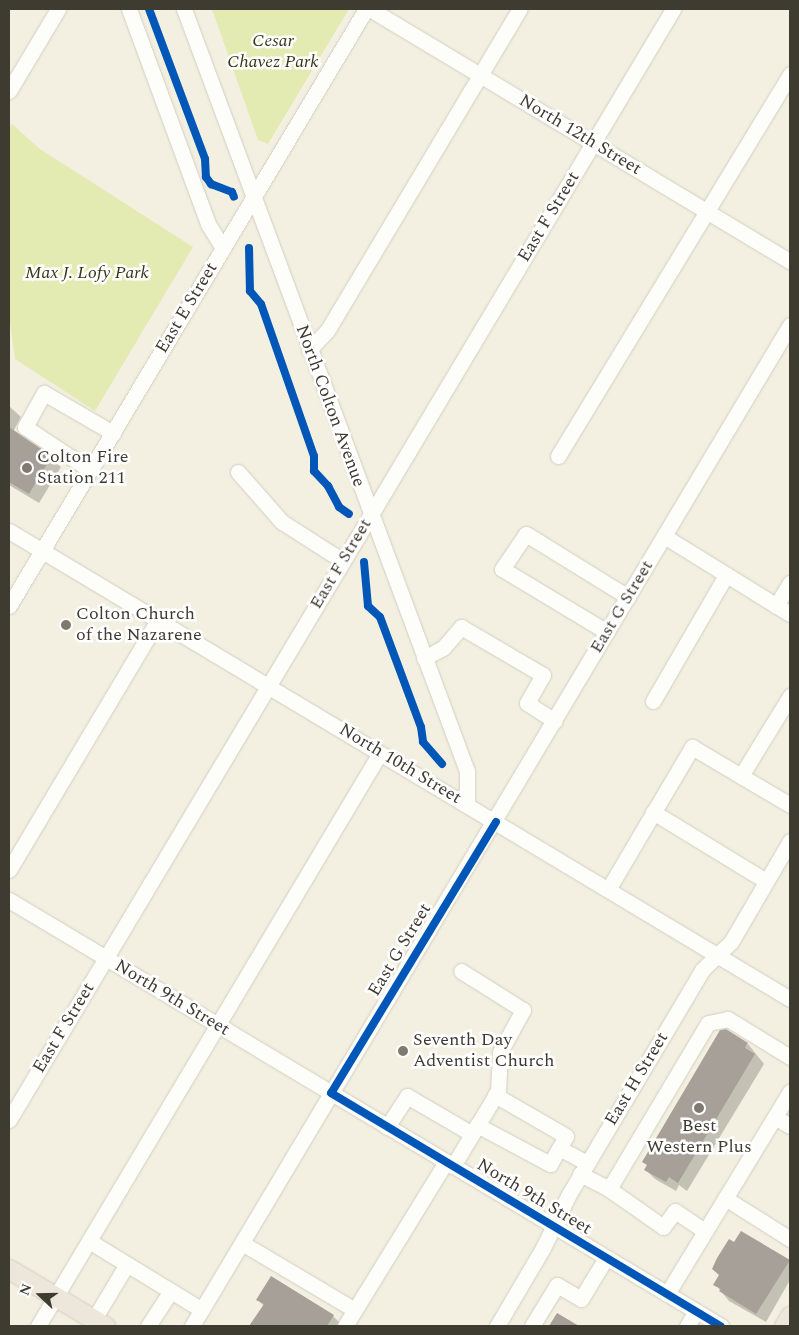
<!DOCTYPE html>
<html>
<head>
<meta charset="utf-8">
<style>
	body { margin:0 }
	#map { position:relative; width:799px; height:1335px; overflow:hidden; background:#f4f0e1; font-family:Spectral,serif }
	div>[style] { position:absolute }
	.green>* { inset:0; background:#e3eab2 }
	.shadow>* { inset:0; background:#0003 }
	.building>* { inset:0; background:#a6a098 }
	.roads { filter:drop-shadow(0 0 1px #d1cec2) drop-shadow(0 0 1px #d1cec2) }
	.minor>* { height:15px; margin:-7.5px; padding:0 7.5px; transform-origin:7.5px; border-radius:7.5px; background:#fdfdfa }
	.major>* { height:19px; margin:-9.5px; padding:0 9.5px; transform-origin:9.5px; border-radius:9.5px; background:#ede6db }
	.cycleway>* { height:8px; margin:-4px; padding:0 4px; transform-origin:4px; border-radius:4px; background:#0057b8 }
	.dots>* { width:14px; height:14px; translate:-50% -50%; box-sizing:border-box; border:2px solid #fff; border-radius:50% }
	span { translate:-50% -50%; white-space:nowrap; text-align:center; line-height:1.15; -webkit-text-stroke:5px #fff; paint-order:stroke }
	.park-label { font-size:18px; color:#343914; font-style:italic }
	.street-label { font-size:18px; color:#3e3b31 }
	.poi-label { font-size:18px; color:#3e3b31 }
	.left { translate:0 -50%; text-align:left }
	.frame { position:absolute; inset:0; border:10px solid #3e3b31; pointer-events:none }
	.north { position:absolute; left:15px; top:1270px; width:50px; height:50px; -webkit-text-stroke:4px #fff; paint-order:stroke; rotate:291deg; font-size:14px; font-weight:700; line-height:20px; text-align:center; color:#3e3b31 }
	.north::after { content:''; display:block; margin:auto; width:18px; height:22px; background:#3e3b31; clip-path:polygon(50% 0,100% 100%,50% 72%,0 100%) }
</style>
</head>
<body>
<div id="map">
	<div class="green">
		<i style="clip-path:polygon(212px 9px,349px 9px,268px 144px,258px 140px)"></i>
		<i style="clip-path:polygon(12px 124px,40px 149px,193px 247px,95px 411px,15px 359px,9px 315px,9px 129px)"></i>
	</div>
	<div class="shadow">
		<i style="clip-path:polygon(9px 406px,21px 417px,13px 432px,61px 467px,39px 503px,9px 485px)"></i>
		<i style="clip-path:polygon(748px 1044px,764px 1064px,687px 1191px,679px 1185px,676px 1191px,655px 1179px,646px 1170px)"></i>
		<i style="clip-path:polygon(741px 1233px,790px 1261px,790px 1280px,766px 1322px,729px 1301px,715px 1284px)"></i>
		<i style="clip-path:polygon(258px 1300px,333px 1316px,340px 1323px,338px 1326px,251px 1326px,264px 1306px)"></i>
	</div>
	<div class="building">
		<i style="clip-path:polygon(9px 427px,52px 456px,29px 494px,9px 482px)"></i>
		<i style="clip-path:polygon(726px 1029px,748px 1043px,745px 1048px,755px 1054px,678px 1183px,669px 1177px,666px 1182px,644px 1170px,647px 1165px,642px 1162px,720px 1030px)"></i>
		<i style="clip-path:polygon(741px 1231px,790px 1260px,756px 1314px,719px 1291px,721px 1289px,713px 1285px,719px 1275px,712px 1269px,717px 1258px,729px 1239px,734px 1242px)"></i>
		<i style="clip-path:polygon(271px 1276px,334px 1315px,327px 1326px,249px 1326px,264px 1304px,256px 1300px)"></i>
		<i style="clip-path:polygon(557px 1313px,579px 1326px,549px 1326px)"></i>
	</div>
	<div class="roads">
		<div class="minor">
			<i style="left:129px;top:9px;width:229px;rotate:69.8deg"></i>
			<i style="left:208px;top:224px;width:28px;rotate:58deg"></i>
			<i style="left:184px;top:9px;width:813px;rotate:69.63deg"></i>
			<i style="left:467px;top:771px;width:34px;rotate:90deg"></i>
			<i style="left:370px;top:9px;width:490px;rotate:31deg"></i>
			<i style="left:9px;top:91px;width:96px;rotate:-59.1deg"></i>
			<i style="left:309px;top:350px;width:26px;rotate:-47deg"></i>
			<i style="left:327px;top:331px;width:375px;rotate:-59.1deg"></i>
			<i style="left:558px;top:456px;width:447px;rotate:-58.7deg"></i>
			<i style="left:90px;top:470px;width:78px;rotate:-146.5deg"></i>
			<i style="left:25px;top:427px;width:39px;rotate:-61deg"></i>
			<i style="left:44px;top:393px;width:80px;rotate:30.1deg"></i>
			<i style="left:238px;top:472px;width:67px;rotate:48.7deg"></i>
			<i style="left:282px;top:522px;width:72px;rotate:32.6deg"></i>
			<i style="left:9px;top:531px;width:910px;rotate:30.93deg"></i>
			<i style="left:664px;top:536px;width:148px;rotate:31.8deg"></i>
			<i style="left:9px;top:606px;width:696px;rotate:-59.12deg"></i>
			<i style="left:776px;top:606px;width:27px;rotate:-59deg"></i>
			<i style="left:607px;top:632px;width:122px;rotate:-149deg"></i>
			<i style="left:502px;top:569px;width:42px;rotate:-55.6deg"></i>
			<i style="left:526px;top:534px;width:120px;rotate:31.7deg"></i>
			<i style="left:424px;top:658px;width:21px;rotate:-28deg"></i>
			<i style="left:443px;top:648px;width:28px;rotate:-49deg"></i>
			<i style="left:461px;top:627px;width:95px;rotate:30.3deg"></i>
			<i style="left:543px;top:675px;width:32px;rotate:120deg"></i>
			<i style="left:527px;top:703px;width:33px;rotate:33deg"></i>
			<i style="left:653px;top:701px;width:146px;rotate:-59.9deg"></i>
			<i style="left:741px;top:776px;width:94px;rotate:-58.5deg"></i>
			<i style="left:653px;top:812px;width:132px;rotate:31.4deg"></i>
			<i style="left:9px;top:870px;width:291px;rotate:-59.2deg"></i>
			<i style="left:609px;top:888px;width:164px;rotate:-59.5deg"></i>
			<i style="left:692px;top:747px;width:114px;rotate:30.6deg"></i>
			<i style="left:9px;top:900px;width:830px;rotate:30.89deg"></i>
			<i style="left:775px;top:1117px;width:17px;rotate:31deg"></i>
			<i style="left:9px;top:1120px;width:1294px;rotate:-59.13deg"></i>
			<i style="left:477px;top:1125px;width:83px;rotate:28.1deg"></i>
			<i style="left:550px;top:1164px;width:32px;rotate:-60deg"></i>
			<i style="left:566px;top:1136px;width:82px;rotate:-150deg"></i>
			<i style="left:387px;top:1127px;width:37px;rotate:-57deg"></i>
			<i style="left:407px;top:1096px;width:75px;rotate:30.3deg"></i>
			<i style="left:559px;top:1148px;width:32px;rotate:28deg"></i>
			<i style="left:453px;top:1166px;width:87px;rotate:-59deg"></i>
			<i style="left:498px;top:1091px;width:39px;rotate:-87deg"></i>
			<i style="left:500px;top:1052px;width:48px;rotate:-61.3deg"></i>
			<i style="left:523px;top:1010px;width:73px;rotate:-147.8deg"></i>
			<i style="left:580px;top:1174px;width:33px;rotate:27deg"></i>
			<i style="left:609px;top:1189px;width:66px;rotate:35.1deg"></i>
			<i style="left:663px;top:1227px;width:20px;rotate:-53deg"></i>
			<i style="left:675px;top:1211px;width:36px;rotate:34deg"></i>
			<i style="left:609px;top:1189px;width:193px;rotate:-59.2deg"></i>
			<i style="left:708px;top:1023px;width:20px;rotate:-11deg"></i>
			<i style="left:728px;top:1019px;width:73px;rotate:31.5deg"></i>
			<i style="left:725px;top:1198px;width:77px;rotate:32.2deg"></i>
			<i style="left:89px;top:1241px;width:132px;rotate:31.4deg"></i>
			<i style="left:242px;top:1243px;width:131px;rotate:30.7deg"></i>
			<i style="left:667px;top:1294px;width:237px;rotate:-58.7deg"></i>
			<i style="left:94px;top:1319px;width:64px;rotate:-59deg"></i>
			<i style="left:38px;top:1326px;width:667px;rotate:-59.17deg"></i>
			<i style="left:148px;top:1326px;width:42px;rotate:-56.7deg"></i>
			<i style="left:192px;top:1326px;width:1166px;rotate:-59.15deg"></i>
			<i style="left:345px;top:1326px;width:193px;rotate:-58.4deg"></i>
			<i style="left:497px;top:1326px;width:91px;rotate:-59.5deg"></i>
			<i style="left:543px;top:1248px;width:58px;rotate:-64.3deg"></i>
			<i style="left:568px;top:1196px;width:263px;rotate:-59.3deg"></i>
			<i style="left:702px;top:970px;width:40px;rotate:-44deg"></i>
			<i style="left:731px;top:942px;width:117px;rotate:-59.7deg"></i>
			<i style="left:532px;top:1326px;width:48px;rotate:-58.6deg"></i>
			<i style="left:557px;top:1285px;width:28px;rotate:30deg"></i>
			<i style="left:581px;top:1299px;width:48px;rotate:-58.6deg"></i>
			<i style="left:687px;top:1326px;width:17px;rotate:-59deg"></i>
		</div>
		<div class="major">
			<i style="left:9px;top:1269px;width:112px;rotate:30.7deg"></i>
			<i style="left:784px;top:1326px;width:12px;rotate:-59deg"></i>
		</div>
	</div>
	<div class="cycleway">
		<i style="left:149px;top:9px;width:160px;rotate:69.5deg"></i>
		<i style="left:205px;top:159px;width:18px;rotate:87deg"></i>
		<i style="left:206px;top:177px;width:9px;rotate:54deg"></i>
		<i style="left:211px;top:184px;width:22px;rotate:21deg"></i>
		<i style="left:232px;top:192px;width:5px;rotate:68deg"></i>
		<i style="left:249px;top:248px;width:43px;rotate:88.7deg"></i>
		<i style="left:250px;top:291px;width:17px;rotate:50deg"></i>
		<i style="left:261px;top:304px;width:161px;rotate:70.8deg"></i>
		<i style="left:314px;top:456px;width:15px;rotate:90deg"></i>
		<i style="left:314px;top:471px;width:21px;rotate:47deg"></i>
		<i style="left:328px;top:486px;width:24px;rotate:62deg"></i>
		<i style="left:339px;top:507px;width:12px;rotate:35deg"></i>
		<i style="left:364px;top:562px;width:44px;rotate:84.8deg"></i>
		<i style="left:368px;top:606px;width:16px;rotate:43deg"></i>
		<i style="left:380px;top:617px;width:117px;rotate:69.6deg"></i>
		<i style="left:421px;top:727px;width:15px;rotate:82deg"></i>
		<i style="left:423px;top:742px;width:29px;rotate:49deg"></i>
		<i style="left:496px;top:822px;width:317px;rotate:121.3deg"></i>
		<i style="left:331px;top:1093px;width:454px;rotate:30.9deg"></i>
	</div>
	<div class="dots">
		<i style="left:27px;top:468px;background:#7e7a6f"></i>
		<i style="left:66px;top:625px;background:#7e7a6f"></i>
		<i style="left:403px;top:1051px;background:#7e7a6f"></i>
		<i style="left:699px;top:1108px;background:#7e7a6f"></i>
	</div>
	<div class="park-label">
		<span style="left:273px;top:52px">Cesar<br>Chavez Park</span>
		<span style="left:87px;top:273px">Max J. Lofy Park</span>
	</div>
	<div class="street-label">
		<span style="left:580px;top:135px;rotate:31deg">North 12th Street</span>
		<span style="left:549px;top:217px;rotate:-59deg">East F Street</span>
		<span style="left:187px;top:308px;rotate:-59deg">East E Street</span>
		<span style="left:330px;top:406px;rotate:70deg">North Colton Avenue</span>
		<span style="left:341px;top:564px;rotate:-59deg">East F Street</span>
		<span style="left:622px;top:607px;rotate:-59deg">East G Street</span>
		<span style="left:400px;top:764px;rotate:31deg">North 10th Street</span>
		<span style="left:400px;top:950px;rotate:-59deg">East G Street</span>
		<span style="left:172px;top:998px;rotate:31deg">North 9th Street</span>
		<span style="left:64px;top:1028px;rotate:-59deg">East F Street</span>
		<span style="left:637px;top:1079px;rotate:-59deg">East H Street</span>
		<span style="left:534px;top:1197px;rotate:31deg">North 9th Street</span>
	</div>
	<div class="poi-label">
		<span class="left" style="left:37px;top:468px">Colton Fire<br>Station 211</span>
		<span class="left" style="left:76px;top:625px">Colton Church<br>of the Nazarene</span>
		<span class="left" style="left:413px;top:1051px">Seventh Day<br>Adventist Church</span>
		<span style="left:699px;top:1137px">Best<br>Western Plus</span>
	</div>
	<div class="frame"></div>
	<div class="north">N</div>
</div>
</body>
</html>
